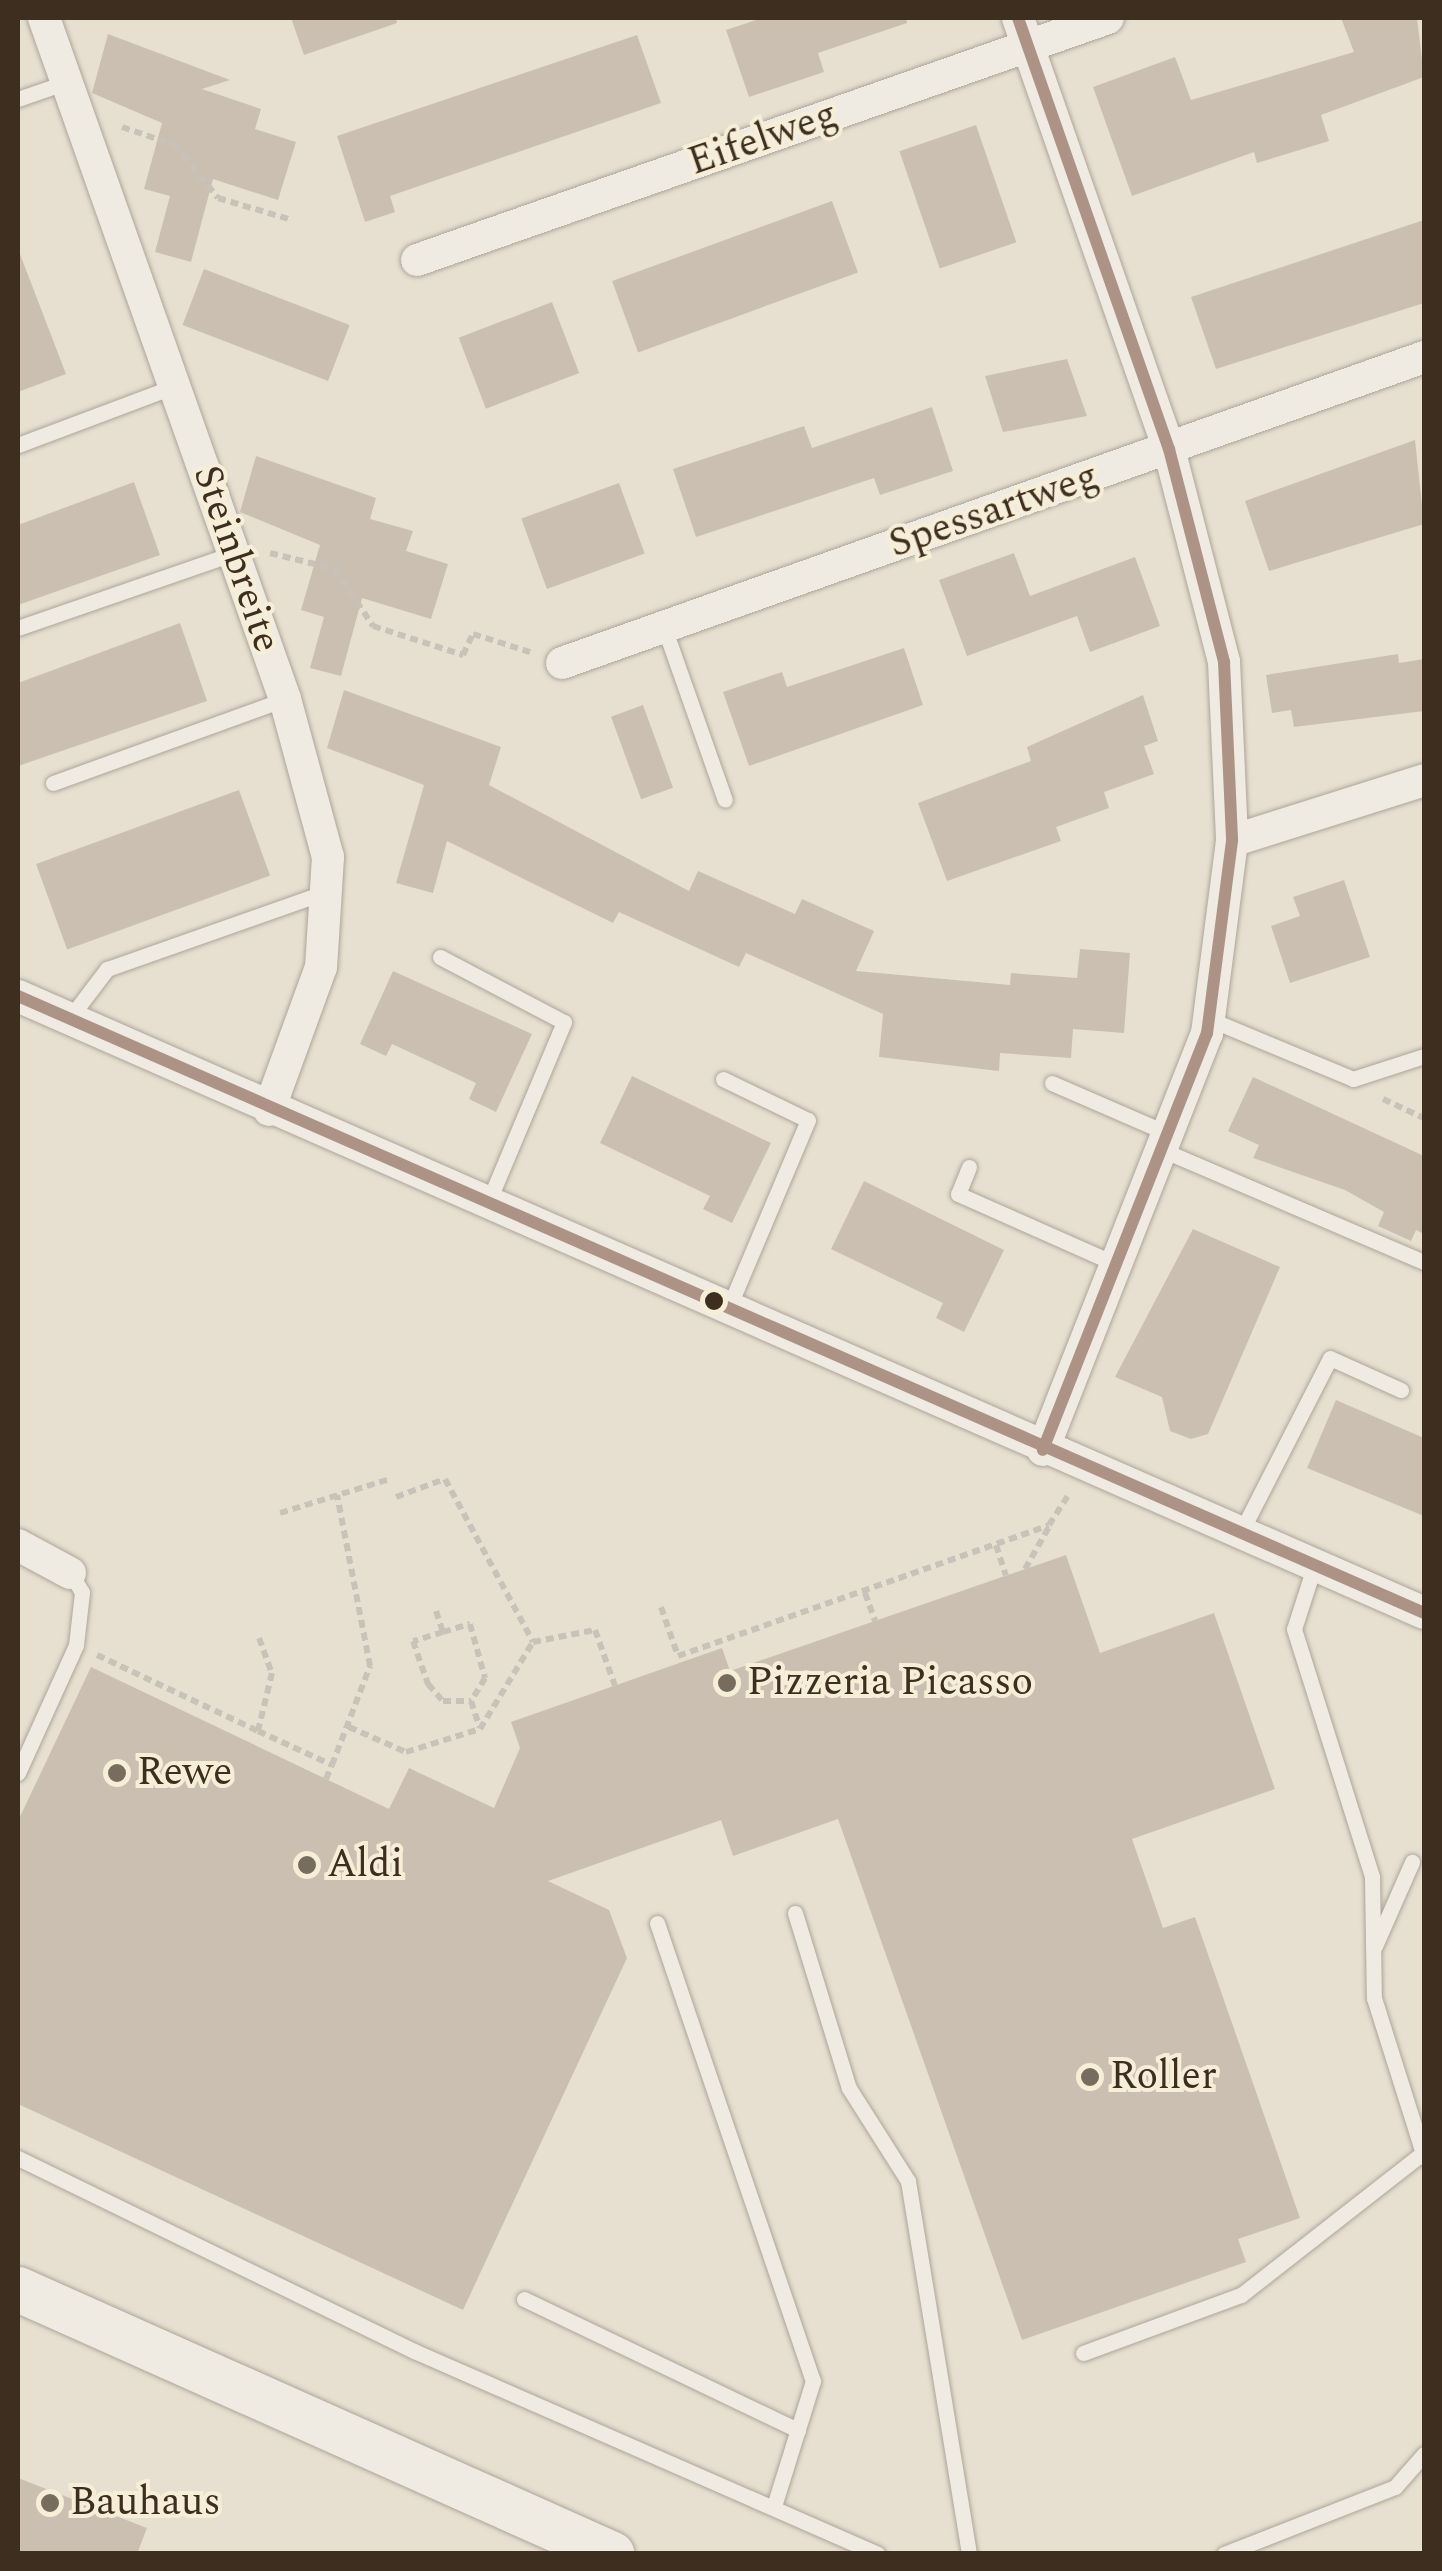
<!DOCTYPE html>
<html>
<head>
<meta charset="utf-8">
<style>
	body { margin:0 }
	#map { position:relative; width:1442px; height:2571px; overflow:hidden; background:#e7e0d1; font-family:Spectral,serif }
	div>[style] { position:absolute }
	.building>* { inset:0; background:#cbbfb2; transform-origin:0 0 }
	.path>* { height:6px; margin-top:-3px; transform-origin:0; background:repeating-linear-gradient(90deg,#c8c2b9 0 8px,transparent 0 13px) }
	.roads { filter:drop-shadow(0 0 2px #ada599) drop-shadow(0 0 2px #ada599) }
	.lane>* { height:15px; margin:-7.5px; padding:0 7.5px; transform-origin:7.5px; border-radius:7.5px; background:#efebe3 }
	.street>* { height:32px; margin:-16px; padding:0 16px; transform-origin:16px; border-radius:16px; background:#efebe3 }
	.secondary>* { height:45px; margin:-22.5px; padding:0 22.5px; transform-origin:22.5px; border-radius:22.5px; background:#efebe3 }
	.bus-1>* { height:12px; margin:-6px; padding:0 6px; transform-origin:6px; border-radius:6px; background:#ad9286 }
	.dots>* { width:28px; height:28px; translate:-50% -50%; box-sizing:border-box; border:5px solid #f7eed8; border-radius:50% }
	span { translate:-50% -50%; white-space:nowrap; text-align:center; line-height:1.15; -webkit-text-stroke:8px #f7eed8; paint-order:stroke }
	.street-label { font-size:40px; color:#3d2e20 }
	.poi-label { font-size:40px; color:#3d2e20 }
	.left { translate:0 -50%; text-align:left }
	.frame { position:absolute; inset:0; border:20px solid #3d2e20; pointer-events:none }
</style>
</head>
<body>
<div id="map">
	<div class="building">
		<i style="clip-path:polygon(291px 18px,396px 18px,397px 23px,304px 55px)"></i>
		<i style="clip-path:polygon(762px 18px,906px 18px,907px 23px,818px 53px,824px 72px,749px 97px,726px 30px)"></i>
		<i style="clip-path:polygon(1341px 18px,1417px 18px,1424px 77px,1321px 115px,1329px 141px,1257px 163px,1254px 152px,1132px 196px,1093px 87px,1175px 57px,1191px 100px,1354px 52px)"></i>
		<i style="clip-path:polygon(108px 34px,230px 80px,202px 89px,261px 109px,255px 129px,296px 142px,278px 200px,213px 179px,191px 262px,155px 252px,170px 196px,144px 189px,162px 123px,92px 93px)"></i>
		<i style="clip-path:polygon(637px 35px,661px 103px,390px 196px,395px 212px,365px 222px,337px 136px)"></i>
		<i style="left:976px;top:125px;width:124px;height:81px;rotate:71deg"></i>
		<i style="left:832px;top:201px;width:76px;height:234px;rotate:70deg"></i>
		<i style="clip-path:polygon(1424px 220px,1424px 303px,1216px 369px,1191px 297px)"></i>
		<i style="clip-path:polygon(20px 254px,66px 374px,18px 392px,18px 255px)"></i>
		<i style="left:204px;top:269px;width:156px;height:60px;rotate:21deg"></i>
		<i style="left:552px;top:302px;width:76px;height:100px;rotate:69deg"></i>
		<i style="clip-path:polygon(1067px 359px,1087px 416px,1003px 432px,985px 376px)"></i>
		<i style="clip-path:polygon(932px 407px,953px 471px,880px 495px,874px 478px,696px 537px,673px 469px,804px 426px,812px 448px)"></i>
		<i style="clip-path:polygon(1415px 440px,1424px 524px,1269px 571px,1245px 501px)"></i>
		<i style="clip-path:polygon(256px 456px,376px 498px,370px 519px,413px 531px,406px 551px,448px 564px,431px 619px,362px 598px,341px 676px,310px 668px,324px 617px,301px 610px,320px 545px,240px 512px)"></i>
		<i style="clip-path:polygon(134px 482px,160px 555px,18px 605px,18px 525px)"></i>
		<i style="left:619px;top:483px;width:75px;height:104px;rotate:70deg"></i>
		<i style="clip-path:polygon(1014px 553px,1030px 596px,1135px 557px,1160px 626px,1090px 652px,1077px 616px,967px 656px,939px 580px)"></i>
		<i style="clip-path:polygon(180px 623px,207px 701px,18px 766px,18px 683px)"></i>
		<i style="clip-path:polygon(904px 648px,923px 705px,749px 766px,723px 692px,782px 672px,787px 687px)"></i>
		<i style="clip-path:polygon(1398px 654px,1399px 663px,1424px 659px,1424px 711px,1294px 727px,1291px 710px,1272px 713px,1266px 675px)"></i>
		<i style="clip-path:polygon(344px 690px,501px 747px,489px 785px,689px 891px,698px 871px,795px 914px,802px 899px,874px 931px,856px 971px,1010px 985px,1011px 973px,1077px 978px,1080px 949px,1130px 953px,1124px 1033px,1073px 1029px,1071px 1058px,1000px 1053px,999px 1071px,879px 1057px,883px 1014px,746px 953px,739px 967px,619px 912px,613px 923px,447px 841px,433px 893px,396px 883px,424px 785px,327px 748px)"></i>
		<i style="clip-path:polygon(1143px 695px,1158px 741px,1144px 746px,1154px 774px,1104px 792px,1109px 808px,1056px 827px,1061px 841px,947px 881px,918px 803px,1031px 761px,1027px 747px)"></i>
		<i style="left:643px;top:705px;width:88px;height:34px;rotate:70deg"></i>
		<i style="left:239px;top:790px;width:91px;height:216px;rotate:70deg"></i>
		<i style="clip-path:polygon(1344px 880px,1370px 957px,1290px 983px,1271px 926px,1300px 916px,1293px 897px)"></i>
		<i style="clip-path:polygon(393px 971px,532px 1034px,496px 1112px,469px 1099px,476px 1083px,392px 1044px,386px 1056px,360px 1044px)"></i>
		<i style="clip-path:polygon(632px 1076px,771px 1143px,732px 1223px,703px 1209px,710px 1196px,600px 1143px)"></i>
		<i style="clip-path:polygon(1253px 1077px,1424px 1156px,1424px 1234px,1416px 1230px,1411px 1241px,1378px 1226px,1384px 1212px,1345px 1190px,1253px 1158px,1259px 1145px,1228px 1131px)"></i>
		<i style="clip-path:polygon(864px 1181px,1004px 1250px,964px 1332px,936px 1318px,943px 1303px,831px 1249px)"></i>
		<i style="clip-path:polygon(1193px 1229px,1280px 1267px,1208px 1434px,1191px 1439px,1170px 1431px,1162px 1397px,1115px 1377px)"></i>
		<i style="clip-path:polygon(1336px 1400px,1424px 1438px,1424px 1516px,1307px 1468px)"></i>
		<i style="clip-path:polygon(1066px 1555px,1100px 1653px,1214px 1613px,1275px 1789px,1132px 1839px,1163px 1928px,1195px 1917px,1300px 2218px,1238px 2239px,1246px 2262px,1022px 2340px,838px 1819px,733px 1856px,721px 1820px,548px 1881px,609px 1910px,627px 1958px,463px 2310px,18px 2104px,18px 1821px,91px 1667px,389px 1809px,409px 1768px,494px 1808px,520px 1748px,511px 1722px,722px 1648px,730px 1671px)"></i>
		<i style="clip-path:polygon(18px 2478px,147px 2528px,137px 2554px,18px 2554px)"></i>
	</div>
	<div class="path">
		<i style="left:122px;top:127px;width:56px;rotate:18.8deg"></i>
		<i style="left:175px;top:145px;width:68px;rotate:50.9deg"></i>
		<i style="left:218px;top:198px;width:74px;rotate:16.5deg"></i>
		<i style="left:270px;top:553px;width:67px;rotate:13.8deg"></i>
		<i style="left:335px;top:569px;width:69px;rotate:56.3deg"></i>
		<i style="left:373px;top:626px;width:95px;rotate:17.9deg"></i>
		<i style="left:463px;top:655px;width:23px;rotate:-65deg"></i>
		<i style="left:473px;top:634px;width:60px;rotate:17.5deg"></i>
		<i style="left:1383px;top:1099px;width:45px;rotate:24.9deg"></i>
		<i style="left:396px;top:1497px;width:52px;rotate:-20.2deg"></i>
		<i style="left:445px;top:1479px;width:185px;rotate:61.6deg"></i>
		<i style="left:280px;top:1513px;width:115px;rotate:-17.2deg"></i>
		<i style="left:996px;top:1545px;width:32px;rotate:72deg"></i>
		<i style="left:1025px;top:1569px;width:48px;rotate:-60.3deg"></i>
		<i style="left:865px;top:1593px;width:30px;rotate:70deg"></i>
		<i style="left:661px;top:1607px;width:52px;rotate:70.9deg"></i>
		<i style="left:678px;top:1656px;width:393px;rotate:-19.4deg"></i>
		<i style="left:1049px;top:1525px;width:37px;rotate:-57deg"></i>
		<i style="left:436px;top:1611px;width:22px;rotate:72deg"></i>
		<i style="left:443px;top:1632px;width:28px;rotate:-17deg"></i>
		<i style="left:470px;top:1624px;width:56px;rotate:74.5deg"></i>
		<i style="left:485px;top:1678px;width:27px;rotate:121deg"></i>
		<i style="left:471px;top:1701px;width:28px;rotate:72deg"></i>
		<i style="left:443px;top:1632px;width:31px;rotate:163deg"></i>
		<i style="left:413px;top:1641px;width:46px;rotate:70.8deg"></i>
		<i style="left:428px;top:1684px;width:23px;rotate:49deg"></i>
		<i style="left:443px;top:1701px;width:28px"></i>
		<i style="left:259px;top:1638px;width:37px;rotate:70deg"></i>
		<i style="left:272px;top:1673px;width:60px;rotate:103.6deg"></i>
		<i style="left:258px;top:1731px;width:81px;rotate:24.7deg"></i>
		<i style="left:332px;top:1765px;width:106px;rotate:-69deg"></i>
		<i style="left:370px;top:1666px;width:174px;rotate:-100.9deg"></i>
		<i style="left:97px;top:1655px;width:178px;rotate:25.3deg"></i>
		<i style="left:349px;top:1727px;width:62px;rotate:23.7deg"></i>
		<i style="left:406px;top:1752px;width:77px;rotate:-17.3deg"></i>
		<i style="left:480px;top:1729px;width:102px;rotate:-58.7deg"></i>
		<i style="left:533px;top:1642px;width:63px;rotate:-11deg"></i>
		<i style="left:595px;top:1630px;width:59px;rotate:70.3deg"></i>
		<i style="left:326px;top:1779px;width:15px;rotate:-67deg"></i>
	</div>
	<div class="roads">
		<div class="lane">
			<i style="left:18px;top:99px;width:52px;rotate:-19.1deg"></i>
			<i style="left:18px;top:445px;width:168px;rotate:-20.6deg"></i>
			<i style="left:664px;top:627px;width:183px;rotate:70.6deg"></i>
			<i style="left:18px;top:628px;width:229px;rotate:-19.1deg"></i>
			<i style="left:53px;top:783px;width:247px;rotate:-19.9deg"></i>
			<i style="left:440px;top:957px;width:140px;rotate:27.7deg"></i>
			<i style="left:564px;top:1022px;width:196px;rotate:112.8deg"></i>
			<i style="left:69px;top:1019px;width:63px;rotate:-52.8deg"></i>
			<i style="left:107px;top:969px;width:234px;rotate:-19.4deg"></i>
			<i style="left:1209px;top:1019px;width:156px;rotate:22.6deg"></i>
			<i style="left:1353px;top:1079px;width:75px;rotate:-17.9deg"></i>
			<i style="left:723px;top:1079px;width:94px;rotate:25.8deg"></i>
			<i style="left:808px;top:1120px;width:205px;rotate:112.9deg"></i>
			<i style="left:1052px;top:1083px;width:125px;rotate:23.5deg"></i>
			<i style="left:1165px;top:1151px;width:282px;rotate:23.2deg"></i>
			<i style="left:969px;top:1167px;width:29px;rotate:112deg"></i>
			<i style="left:958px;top:1194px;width:173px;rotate:23.9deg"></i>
			<i style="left:1241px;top:1532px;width:195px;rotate:-62.9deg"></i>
			<i style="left:1330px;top:1358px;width:78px;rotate:24.3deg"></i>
			<i style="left:1315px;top:1564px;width:68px;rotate:107.9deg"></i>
			<i style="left:1294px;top:1629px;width:260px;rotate:72.5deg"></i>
			<i style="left:1372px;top:1877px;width:121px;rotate:89.1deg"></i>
			<i style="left:1374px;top:1998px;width:167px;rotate:72.5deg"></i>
			<i style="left:18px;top:1773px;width:141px;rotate:-65.6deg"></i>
			<i style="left:76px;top:1645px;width:53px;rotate:-83.5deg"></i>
			<i style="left:82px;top:1592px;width:22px;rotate:-122deg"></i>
			<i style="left:795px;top:1913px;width:183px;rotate:72.9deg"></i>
			<i style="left:849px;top:2088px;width:110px;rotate:57.6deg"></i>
			<i style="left:908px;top:2181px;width:378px;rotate:80.7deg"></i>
			<i style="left:657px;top:1923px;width:484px;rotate:71.2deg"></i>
			<i style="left:813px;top:2381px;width:131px;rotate:107.3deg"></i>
			<i style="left:1375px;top:1946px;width:92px;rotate:-66.2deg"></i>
			<i style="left:18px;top:2158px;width:441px;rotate:26deg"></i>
			<i style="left:414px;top:2351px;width:506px;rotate:23.63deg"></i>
			<i style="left:524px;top:2299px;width:304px;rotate:25.6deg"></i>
			<i style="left:1083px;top:2353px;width:168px;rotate:-20.2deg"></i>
			<i style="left:1241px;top:2295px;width:231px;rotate:-38deg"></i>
			<i style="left:1224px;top:2554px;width:184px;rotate:-21.4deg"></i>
			<i style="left:1395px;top:2487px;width:44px;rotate:-48.7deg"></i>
		</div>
		<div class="street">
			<i style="left:44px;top:18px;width:722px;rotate:70.51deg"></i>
			<i style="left:285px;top:699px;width:164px;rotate:74.8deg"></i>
			<i style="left:328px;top:857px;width:110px;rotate:93.6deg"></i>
			<i style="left:321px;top:967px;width:152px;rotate:110deg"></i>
			<i style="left:1018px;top:18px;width:457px;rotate:70.7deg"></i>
			<i style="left:1169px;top:449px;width:220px;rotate:75.5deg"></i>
			<i style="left:1224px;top:662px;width:179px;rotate:87.4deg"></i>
			<i style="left:1232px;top:841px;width:194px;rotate:97.4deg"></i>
			<i style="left:1207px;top:1033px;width:448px;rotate:111.5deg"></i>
			<i style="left:417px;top:260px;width:732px;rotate:-19.3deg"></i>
			<i style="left:562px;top:663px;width:915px;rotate:-19.54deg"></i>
			<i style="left:1232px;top:841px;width:201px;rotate:-17.6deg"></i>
			<i style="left:18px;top:996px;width:1535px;rotate:23.69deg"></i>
			<i style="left:18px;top:1545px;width:59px;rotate:28.3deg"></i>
		</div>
		<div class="secondary">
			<i style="left:18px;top:2289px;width:650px;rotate:24.04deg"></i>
		</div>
	</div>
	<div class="bus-1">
		<i style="left:1018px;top:18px;width:457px;rotate:70.7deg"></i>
		<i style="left:1169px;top:449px;width:220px;rotate:75.5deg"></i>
		<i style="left:1224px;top:662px;width:179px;rotate:87.4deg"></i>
		<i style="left:1232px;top:841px;width:194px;rotate:97.4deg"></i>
		<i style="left:1207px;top:1033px;width:448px;rotate:111.5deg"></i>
		<i style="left:18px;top:996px;width:1535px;rotate:23.69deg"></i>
	</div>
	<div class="dots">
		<i style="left:714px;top:1301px;background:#3d2e20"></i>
		<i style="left:727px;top:1683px;background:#786c5e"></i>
		<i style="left:117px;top:1773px;background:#786c5e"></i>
		<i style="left:307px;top:1865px;background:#786c5e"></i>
		<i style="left:1090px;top:2077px;background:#786c5e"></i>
		<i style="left:50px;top:2503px;background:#786c5e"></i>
	</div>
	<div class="street-label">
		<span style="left:763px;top:139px;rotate:-19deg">Eifelweg</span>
		<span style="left:994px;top:511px;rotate:-19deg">Spessartweg</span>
		<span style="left:236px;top:559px;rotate:71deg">Steinbreite</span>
	</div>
	<div class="poi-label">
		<span class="left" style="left:747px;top:1683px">Pizzeria Picasso</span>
		<span class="left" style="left:137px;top:1773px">Rewe</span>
		<span class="left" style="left:327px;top:1865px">Aldi</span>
		<span class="left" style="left:1110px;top:2077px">Roller</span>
		<span class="left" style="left:70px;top:2503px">Bauhaus</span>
	</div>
	<div class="frame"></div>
</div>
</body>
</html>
